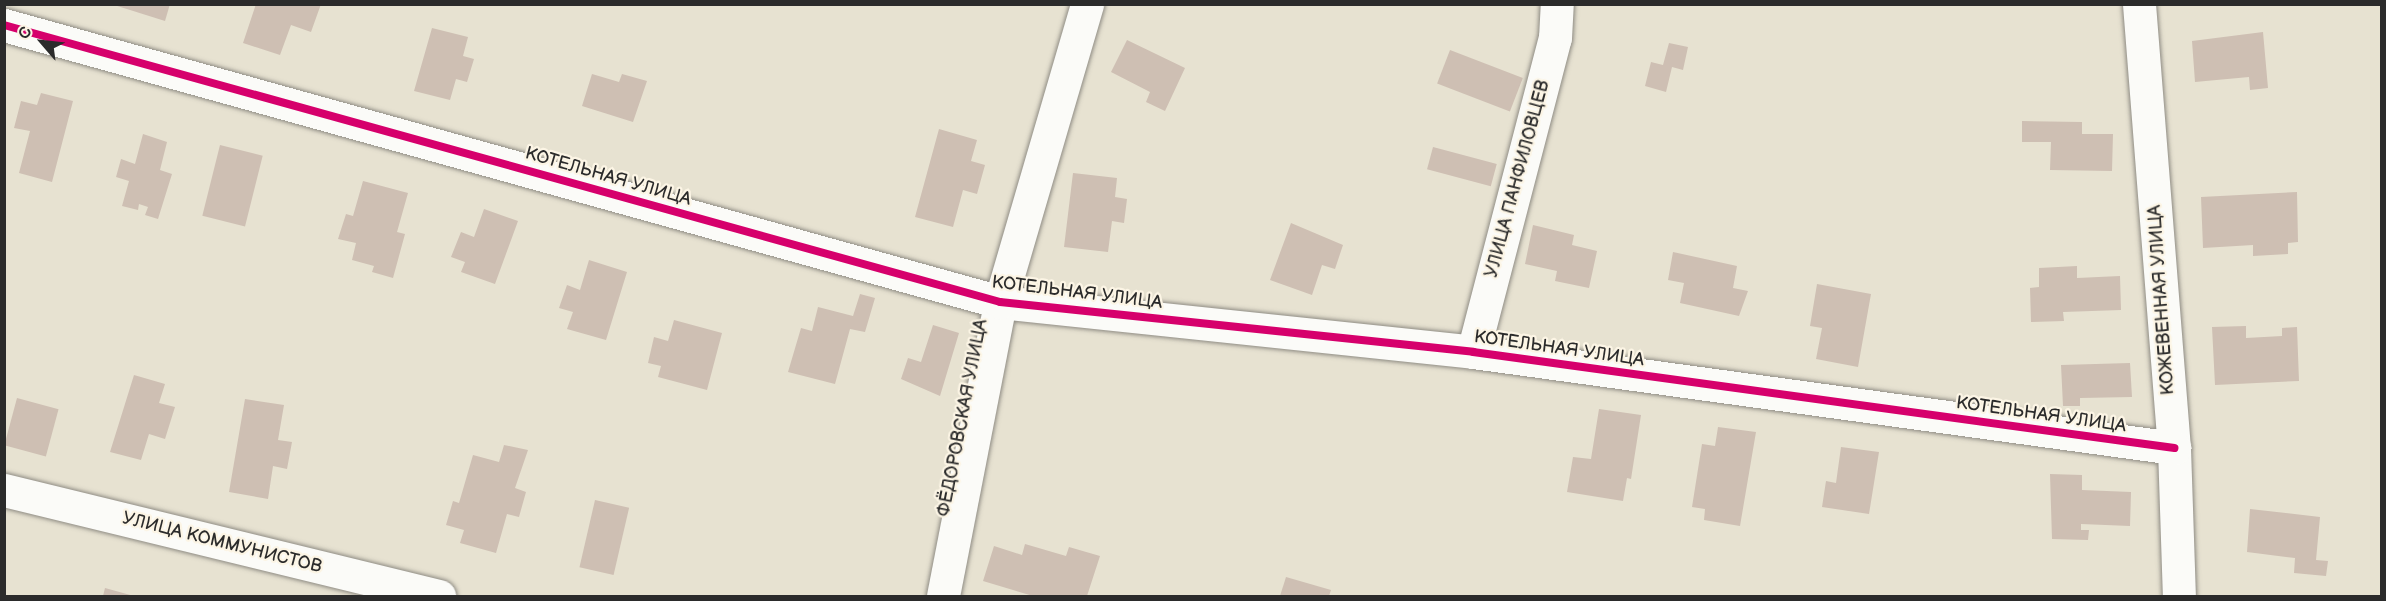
<!DOCTYPE html>
<html>
<head>
<meta charset="utf-8">
<style>
	body { margin:0 }
	#map { position:relative; width:2386px; height:601px; overflow:hidden; background:#e7e2d1; font-family:"Balsamiq Sans",sans-serif }
	div>[style] { position:absolute }
	.building>* { inset:0; background:#cebfb3; transform-origin:0 0 }
	.roads { filter:drop-shadow(0 0 2px #8f8c84) drop-shadow(0 0 2px #8f8c84) }
	.minor>* { height:33px; margin:-16.5px; padding:0 16.5px; transform-origin:16.5px; border-radius:16.5px; background:#fbfbf8 }
	.cycleway>* { height:8px; margin:-4px; padding:0 4px; transform-origin:4px; border-radius:4px; background:#d6006c }
	span { translate:-50% -50%; white-space:nowrap; text-align:center; line-height:1.15; -webkit-text-stroke:4.5px #fcf5e5; paint-order:stroke }
	.street-label { font-size:18px; color:#2b2b2b }
	.frame { position:absolute; inset:0; border:6px solid #2b2b2b; pointer-events:none }
	.north { position:absolute; left:12px; top:12px; width:60px; height:60px; -webkit-text-stroke:4px #fcf5e5; paint-order:stroke; rotate:298deg; font-size:16px; font-weight:700; line-height:24px; text-align:center; color:#2b2b2b }
	.north::after { content:''; display:block; margin:auto; width:21px; height:27px; background:#2b2b2b; clip-path:polygon(50% 0,100% 100%,50% 72%,0 100%) }
</style>
</head>
<body>
<div id="map">
	<div class="building">
		<i style="clip-path:polygon(111px 4px,170px 4px,165px 21px)"></i>
		<i style="clip-path:polygon(256px 4px,321px 4px,311px 32px,291px 25px,280px 55px,243px 43px)"></i>
		<i style="clip-path:polygon(432px 28px,468px 37px,463px 56px,474px 59px,467px 82px,456px 79px,450px 100px,414px 91px)"></i>
		<i style="clip-path:polygon(2263px 32px,2268px 88px,2250px 90px,2249px 77px,2195px 82px,2192px 41px)"></i>
		<i style="clip-path:polygon(1127px 40px,1185px 68px,1165px 111px,1146px 102px,1150px 92px,1111px 72px)"></i>
		<i style="clip-path:polygon(1669px 43px,1688px 47px,1683px 70px,1672px 67px,1666px 92px,1645px 86px,1651px 62px,1663px 65px)"></i>
		<i style="left:1450px;top:50px;width:78px;height:36px;rotate:21deg"></i>
		<i style="clip-path:polygon(592px 74px,619px 82px,622px 74px,647px 81px,633px 122px,582px 106px)"></i>
		<i style="clip-path:polygon(41px 93px,73px 101px,52px 182px,19px 173px,30px 131px,14px 128px,21px 101px,37px 105px)"></i>
		<i style="clip-path:polygon(2022px 121px,2082px 122px,2082px 134px,2113px 134px,2112px 171px,2050px 170px,2051px 142px,2022px 142px)"></i>
		<i style="clip-path:polygon(939px 129px,977px 140px,971px 161px,985px 165px,977px 194px,963px 190px,953px 227px,915px 217px)"></i>
		<i style="clip-path:polygon(143px 134px,167px 142px,160px 170px,172px 174px,158px 219px,145px 215px,148px 207px,139px 204px,138px 210px,122px 206px,129px 181px,116px 177px,121px 159px,135px 164px)"></i>
		<i style="left:220px;top:145px;width:44px;height:73px;rotate:14deg"></i>
		<i style="left:1433px;top:147px;width:66px;height:23px;rotate:15deg"></i>
		<i style="clip-path:polygon(1073px 173px,1117px 178px,1115px 197px,1127px 199px,1124px 223px,1112px 221px,1108px 252px,1064px 247px)"></i>
		<i style="clip-path:polygon(363px 181px,408px 193px,397px 232px,405px 234px,393px 278px,372px 272px,374px 266px,352px 260px,356px 243px,338px 239px,346px 214px,353px 216px)"></i>
		<i style="clip-path:polygon(2297px 192px,2298px 242px,2288px 243px,2288px 254px,2253px 256px,2253px 245px,2203px 248px,2201px 197px)"></i>
		<i style="clip-path:polygon(484px 209px,518px 221px,495px 284px,461px 272px,465px 262px,451px 257px,461px 232px,474px 237px)"></i>
		<i style="clip-path:polygon(1291px 223px,1343px 245px,1335px 269px,1322px 265px,1312px 295px,1270px 280px)"></i>
		<i style="clip-path:polygon(1533px 225px,1574px 235px,1572px 245px,1597px 251px,1589px 288px,1555px 281px,1557px 271px,1525px 264px)"></i>
		<i style="clip-path:polygon(1673px 252px,1737px 266px,1733px 288px,1748px 291px,1739px 316px,1680px 303px,1684px 283px,1668px 280px)"></i>
		<i style="clip-path:polygon(589px 260px,627px 272px,606px 340px,567px 329px,573px 312px,559px 308px,567px 285px,580px 290px)"></i>
		<i style="clip-path:polygon(2077px 266px,2077px 278px,2120px 276px,2121px 310px,2063px 312px,2064px 321px,2031px 322px,2030px 288px,2039px 287px,2039px 268px)"></i>
		<i style="clip-path:polygon(1817px 284px,1871px 294px,1858px 367px,1816px 359px,1822px 328px,1810px 326px)"></i>
		<i style="clip-path:polygon(860px 294px,875px 298px,865px 332px,850px 329px,835px 384px,788px 372px,801px 328px,812px 331px,818px 307px,853px 316px)"></i>
		<i style="clip-path:polygon(674px 320px,722px 333px,707px 390px,658px 377px,661px 366px,648px 363px,654px 337px,668px 341px)"></i>
		<i style="clip-path:polygon(933px 325px,959px 333px,940px 396px,901px 379px,908px 358px,921px 362px)"></i>
		<i style="clip-path:polygon(2246px 326px,2246px 338px,2282px 336px,2282px 328px,2297px 327px,2299px 381px,2215px 385px,2212px 327px)"></i>
		<i style="clip-path:polygon(2130px 363px,2132px 397px,2080px 398px,2080px 406px,2063px 406px,2061px 365px)"></i>
		<i style="clip-path:polygon(134px 375px,165px 384px,159px 403px,175px 407px,165px 439px,149px 434px,141px 460px,110px 452px)"></i>
		<i style="left:17px;top:398px;width:43px;height:49px;rotate:15deg"></i>
		<i style="clip-path:polygon(245px 399px,284px 405px,278px 440px,292px 442px,287px 469px,273px 466px,268px 499px,229px 492px)"></i>
		<i style="clip-path:polygon(1599px 409px,1641px 415px,1631px 479px,1627px 478px,1623px 501px,1567px 492px,1573px 457px,1591px 459px)"></i>
		<i style="clip-path:polygon(1718px 427px,1756px 432px,1740px 526px,1704px 520px,1705px 509px,1692px 507px,1702px 444px,1715px 446px)"></i>
		<i style="clip-path:polygon(504px 445px,528px 450px,515px 488px,526px 492px,519px 517px,507px 514px,496px 553px,460px 543px,464px 530px,446px 525px,453px 501px,459px 503px,473px 455px,499px 462px)"></i>
		<i style="clip-path:polygon(1841px 447px,1879px 452px,1869px 514px,1822px 507px,1826px 481px,1836px 483px)"></i>
		<i style="clip-path:polygon(2050px 474px,2082px 475px,2082px 490px,2131px 492px,2130px 526px,2081px 524px,2081px 530px,2089px 530px,2088px 540px,2052px 539px)"></i>
		<i style="left:595px;top:500px;width:35px;height:69px;rotate:13deg"></i>
		<i style="clip-path:polygon(2250px 509px,2320px 517px,2316px 560px,2328px 561px,2326px 576px,2294px 573px,2295px 558px,2247px 552px)"></i>
		<i style="clip-path:polygon(1025px 544px,1066px 556px,1069px 547px,1100px 556px,1087px 596px,1033px 596px,983px 581px,994px 546px,1022px 555px)"></i>
		<i style="clip-path:polygon(1286px 577px,1331px 590px,1329px 596px,1280px 596px)"></i>
		<i style="clip-path:polygon(105px 588px,134px 596px,103px 596px)"></i>
	</div>
	<div class="roads">
		<div class="minor">
			<i style="left:2139px;top:4px;width:445px;rotate:85.5deg"></i>
			<i style="left:2174px;top:448px;width:148px;rotate:88.1deg"></i>
			<i style="left:4px;top:25px;width:1034px;rotate:15.54deg"></i>
			<i style="left:1000px;top:302px;width:476px;rotate:6deg"></i>
			<i style="left:1473px;top:352px;width:708px;rotate:7.8deg"></i>
			<i style="left:1473px;top:352px;width:325px;rotate:-75.4deg"></i>
			<i style="left:1555px;top:38px;width:34px;rotate:-87deg"></i>
			<i style="left:4px;top:490px;width:448px;rotate:13.7deg"></i>
			<i style="left:943px;top:596px;width:299px;rotate:-79deg"></i>
			<i style="left:1000px;top:302px;width:310px;rotate:-73.7deg"></i>
		</div>
	</div>
	<div class="cycleway">
		<i style="left:4px;top:25px;width:1034px;rotate:15.54deg"></i>
		<i style="left:1000px;top:302px;width:476px;rotate:6deg"></i>
		<i style="left:1473px;top:352px;width:708px;rotate:7.8deg"></i>
	</div>
	<div class="street-label">
		<span style="left:608px;top:177px;rotate:16deg">КОТЕЛЬНАЯ УЛИЦА</span>
		<span style="left:1518px;top:179px;rotate:-75deg">УЛИЦА ПАНФИЛОВЦЕВ</span>
		<span style="left:1077px;top:293px;rotate:7deg">КОТЕЛЬНАЯ УЛИЦА</span>
		<span style="left:2162px;top:300px;rotate:-94deg">КОЖЕВЕННАЯ УЛИЦА</span>
		<span style="left:1559px;top:349px;rotate:8deg">КОТЕЛЬНАЯ УЛИЦА</span>
		<span style="left:2041px;top:415px;rotate:8deg">КОТЕЛЬНАЯ УЛИЦА</span>
		<span style="left:963px;top:418px;rotate:-79deg">ФЁДОРОВСКАЯ УЛИЦА</span>
		<span style="left:222px;top:543px;rotate:14deg">УЛИЦА КОММУНИСТОВ</span>
	</div>
	<div class="frame"></div>
	<div class="north">С</div>
</div>
</body>
</html>
